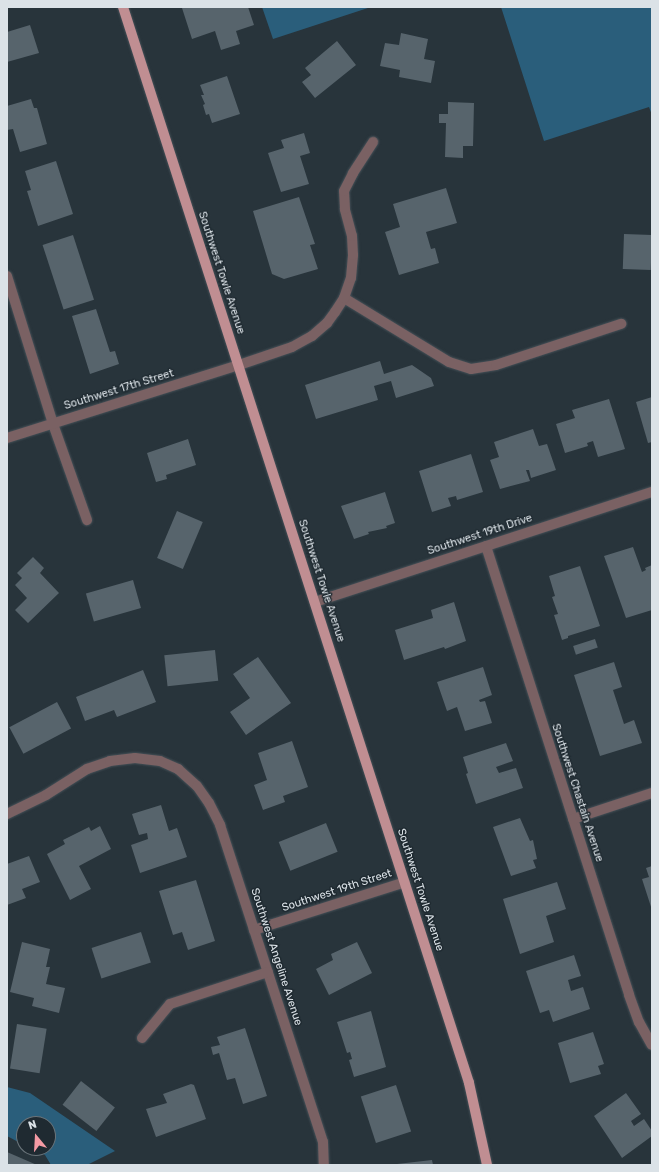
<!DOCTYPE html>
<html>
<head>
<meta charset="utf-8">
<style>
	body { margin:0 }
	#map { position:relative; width:659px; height:1172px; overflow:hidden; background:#28343b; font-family:Rubik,sans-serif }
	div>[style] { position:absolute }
	.forest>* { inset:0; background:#2a5e7b }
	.building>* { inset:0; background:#57646c; transform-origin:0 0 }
	.roads { filter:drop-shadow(0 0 1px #455057) drop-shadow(0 0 1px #455057) }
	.minor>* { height:10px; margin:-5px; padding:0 5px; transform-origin:5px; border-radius:5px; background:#7a6163 }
	.major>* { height:10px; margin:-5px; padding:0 5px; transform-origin:5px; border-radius:5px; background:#c08e92 }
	span { translate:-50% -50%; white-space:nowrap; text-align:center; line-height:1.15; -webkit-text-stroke:3px #1f2a31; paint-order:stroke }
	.street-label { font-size:11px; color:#dbe2e7 }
	.frame { position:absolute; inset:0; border:8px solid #dbe2e7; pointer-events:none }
	.north { position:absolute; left:16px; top:1116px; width:40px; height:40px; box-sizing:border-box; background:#1f2a31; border:1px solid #6a747a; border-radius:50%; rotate:342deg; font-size:11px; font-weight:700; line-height:16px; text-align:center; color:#dbe2e7 }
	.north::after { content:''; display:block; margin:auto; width:14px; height:18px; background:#f49aa4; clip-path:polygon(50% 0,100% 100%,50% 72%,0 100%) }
</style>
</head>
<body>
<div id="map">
	<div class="forest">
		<i style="clip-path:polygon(262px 7px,371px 7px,273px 39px)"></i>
		<i style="clip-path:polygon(501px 7px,652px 7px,652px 115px,649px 107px,544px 141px)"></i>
		<i style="clip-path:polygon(7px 1087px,30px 1093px,115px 1151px,87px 1165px,51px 1165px,45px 1155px,31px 1148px,48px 1148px,48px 1124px,24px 1124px,24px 1145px,7px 1136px)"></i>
	</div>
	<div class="building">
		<i style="clip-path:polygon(185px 7px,248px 7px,254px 25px,236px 31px,240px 44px,221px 50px,215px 31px,192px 39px,182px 8px)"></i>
		<i style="clip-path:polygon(30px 25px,39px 53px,7px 62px,7px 32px)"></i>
		<i style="clip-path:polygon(401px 33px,428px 39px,424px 59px,435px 61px,431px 83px,399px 77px,400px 70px,380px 66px,385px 43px,399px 45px)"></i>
		<i style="clip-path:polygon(337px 41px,356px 65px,315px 98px,302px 82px,311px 75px,305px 68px)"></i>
		<i style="clip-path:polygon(227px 76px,240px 114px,212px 123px,209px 114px,206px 115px,203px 105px,205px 104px,201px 95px,204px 95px,200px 85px)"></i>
		<i style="clip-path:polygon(31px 99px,34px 108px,37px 108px,47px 144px,20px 152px,13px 129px,7px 130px,7px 106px)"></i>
		<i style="clip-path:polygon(448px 102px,474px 103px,473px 146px,463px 146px,463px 158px,445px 157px,446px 123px,439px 123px,439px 114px,448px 114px)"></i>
		<i style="clip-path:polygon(304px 133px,310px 153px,300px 156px,309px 184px,281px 192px,268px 153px,284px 148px,281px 140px)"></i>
		<i style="clip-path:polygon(56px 161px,73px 214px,38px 226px,27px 191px,31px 190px,25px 171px)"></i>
		<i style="clip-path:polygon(446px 188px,457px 223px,426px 232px,431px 249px,435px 248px,439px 263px,399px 275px,385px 232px,400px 227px,393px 204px)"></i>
		<i style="clip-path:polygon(299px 197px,315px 244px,310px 245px,318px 269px,284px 279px,272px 274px,253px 211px)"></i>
		<i style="left:624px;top:234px;width:28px;height:35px;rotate:2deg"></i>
		<i style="left:73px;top:235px;width:68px;height:32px;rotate:72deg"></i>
		<i style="clip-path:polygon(96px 309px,110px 352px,115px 351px,119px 364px,90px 374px,72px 316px)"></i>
		<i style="clip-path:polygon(380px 361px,384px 374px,412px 365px,431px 378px,434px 386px,396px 398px,391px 381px,374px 386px,378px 400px,316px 419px,305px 385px)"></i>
		<i style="clip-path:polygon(652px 397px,652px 442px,648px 443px,636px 402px)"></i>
		<i style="clip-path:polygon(609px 399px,625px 449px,598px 457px,593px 441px,587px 443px,588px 446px,565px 453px,556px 424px,575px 418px,572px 410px)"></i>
		<i style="clip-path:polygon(533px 429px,539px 446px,547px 444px,556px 470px,531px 478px,529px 470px,526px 470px,530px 481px,500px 489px,490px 460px,499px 457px,494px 442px)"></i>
		<i style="clip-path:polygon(188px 439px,196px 465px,166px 475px,167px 479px,156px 482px,147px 453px)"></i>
		<i style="clip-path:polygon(471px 454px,483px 492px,457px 500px,456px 496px,448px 498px,451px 506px,432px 512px,419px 471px)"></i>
		<i style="clip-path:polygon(385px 492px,395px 523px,386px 526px,387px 528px,368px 532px,369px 534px,354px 539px,341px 506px)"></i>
		<i style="left:177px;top:511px;width:28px;height:51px;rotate:23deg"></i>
		<i style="clip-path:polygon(633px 547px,642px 572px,646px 570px,645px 568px,652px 565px,652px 610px,626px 618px,604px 556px)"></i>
		<i style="clip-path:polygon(33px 557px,44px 568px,40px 573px,59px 593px,28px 623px,15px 610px,27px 598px,15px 585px,22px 578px,17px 573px)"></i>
		<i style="clip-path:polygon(580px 566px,600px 626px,568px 636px,568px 638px,562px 640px,554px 615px,558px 614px,552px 597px,555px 596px,549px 576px)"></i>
		<i style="left:133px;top:580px;width:29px;height:49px;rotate:74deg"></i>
		<i style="clip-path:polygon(454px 602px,466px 641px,445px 649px,444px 647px,404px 660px,395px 630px,433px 618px,431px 610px)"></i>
		<i style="left:595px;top:639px;width:9px;height:23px;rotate:72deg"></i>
		<i style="left:215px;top:650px;width:31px;height:51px;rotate:84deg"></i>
		<i style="clip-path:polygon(258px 657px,291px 703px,246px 735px,230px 712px,250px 698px,233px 674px)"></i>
		<i style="clip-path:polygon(614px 662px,622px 687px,613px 690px,624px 724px,634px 720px,642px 743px,600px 756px,574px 675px)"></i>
		<i style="clip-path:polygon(483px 667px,492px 695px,479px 700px,480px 702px,485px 701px,492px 723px,465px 731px,457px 707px,447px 711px,437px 682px)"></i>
		<i style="clip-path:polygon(143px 670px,156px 702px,117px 717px,114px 710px,85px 721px,76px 697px)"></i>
		<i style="left:57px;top:702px;width:30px;height:54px;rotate:62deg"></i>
		<i style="clip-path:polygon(292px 741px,308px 787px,283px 796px,285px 802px,263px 810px,254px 785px,267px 780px,258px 753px)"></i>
		<i style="clip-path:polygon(506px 743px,513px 761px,496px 767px,499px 773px,516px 768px,523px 788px,476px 804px,466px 774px,468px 773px,463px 757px)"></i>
		<i style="clip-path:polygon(161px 805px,169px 831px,177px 828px,187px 857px,140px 873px,131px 845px,148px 839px,147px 833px,139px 835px,132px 814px)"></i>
		<i style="clip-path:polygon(520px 818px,530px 841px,533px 840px,537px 859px,533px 860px,536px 868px,511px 876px,493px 827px)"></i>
		<i style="left:326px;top:823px;width:31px;height:51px;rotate:68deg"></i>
		<i style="clip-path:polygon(100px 826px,111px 849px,79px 866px,91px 889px,70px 900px,47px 854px,65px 844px,63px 840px,89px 827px,91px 831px)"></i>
		<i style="clip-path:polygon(29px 856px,40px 882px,22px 889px,26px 898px,7px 905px,7px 864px)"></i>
		<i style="clip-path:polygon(652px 866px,652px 910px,642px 879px,649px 877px,646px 868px)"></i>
		<i style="clip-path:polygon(196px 880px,215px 941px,188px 950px,182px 932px,173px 935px,159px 891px)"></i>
		<i style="clip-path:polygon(557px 882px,566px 909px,546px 916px,554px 942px,520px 954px,503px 899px)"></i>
		<i style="left:141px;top:932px;width:32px;height:52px;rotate:72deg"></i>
		<i style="clip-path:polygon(22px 942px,50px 949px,46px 967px,50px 967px,46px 984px,65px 988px,59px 1013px,32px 1006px,34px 998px,10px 992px)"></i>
		<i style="clip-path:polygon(357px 942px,372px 973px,329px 995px,316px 969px,333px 960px,331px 954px)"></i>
		<i style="clip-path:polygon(574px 955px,581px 976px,568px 980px,571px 991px,583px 987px,590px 1009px,553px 1022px,549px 1010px,540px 1013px,526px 971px)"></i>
		<i style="clip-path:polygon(371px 1011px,386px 1067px,354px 1077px,349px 1060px,352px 1059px,350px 1052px,347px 1053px,337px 1022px)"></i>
		<i style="left:17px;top:1024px;width:30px;height:45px;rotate:9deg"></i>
		<i style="clip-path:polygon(245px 1028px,267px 1096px,243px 1104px,235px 1078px,227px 1080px,219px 1053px,213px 1055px,211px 1047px,220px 1045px,217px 1037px)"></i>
		<i style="clip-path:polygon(593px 1032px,604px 1064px,598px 1066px,601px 1074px,570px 1083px,558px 1043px)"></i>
		<i style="left:81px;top:1081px;width:43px;height:30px;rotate:38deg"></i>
		<i style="clip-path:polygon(191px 1084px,194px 1085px,206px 1119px,156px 1137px,146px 1109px,167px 1103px,163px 1094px)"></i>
		<i style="left:396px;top:1085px;width:49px;height:37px;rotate:72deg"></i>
		<i style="clip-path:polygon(626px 1093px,641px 1114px,631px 1121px,634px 1126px,644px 1119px,652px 1131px,652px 1136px,622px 1158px,594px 1116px)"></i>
		<i style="clip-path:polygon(7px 1152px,37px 1165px,7px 1165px)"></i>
		<i style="clip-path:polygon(432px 1160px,433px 1165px,397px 1165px,397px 1164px)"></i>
	</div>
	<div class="roads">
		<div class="minor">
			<i style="left:7px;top:276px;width:155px;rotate:72.7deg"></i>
			<i style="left:53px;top:424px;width:102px;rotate:70.5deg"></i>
			<i style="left:344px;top:298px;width:123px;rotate:31.4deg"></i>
			<i style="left:449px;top:362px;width:23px;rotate:18deg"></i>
			<i style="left:471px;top:369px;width:25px;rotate:-9deg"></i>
			<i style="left:496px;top:365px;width:132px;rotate:-18.2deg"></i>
			<i style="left:7px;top:438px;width:243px;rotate:-17.5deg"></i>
			<i style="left:239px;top:365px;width:56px;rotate:-18.8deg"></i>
			<i style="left:292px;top:347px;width:23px;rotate:-29deg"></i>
			<i style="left:312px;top:336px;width:20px;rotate:-41deg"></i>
			<i style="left:327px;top:323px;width:14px;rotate:-54deg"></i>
			<i style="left:335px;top:312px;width:17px;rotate:-57deg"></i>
			<i style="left:344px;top:298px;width:21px;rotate:-71deg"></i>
			<i style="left:351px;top:278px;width:23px;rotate:-85deg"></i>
			<i style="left:353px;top:255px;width:19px;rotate:-93deg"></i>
			<i style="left:352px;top:236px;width:28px;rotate:-105deg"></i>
			<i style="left:345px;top:209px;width:18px;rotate:-93deg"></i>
			<i style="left:344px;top:191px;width:20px;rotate:-63deg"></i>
			<i style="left:353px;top:173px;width:37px;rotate:-57deg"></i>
			<i style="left:486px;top:546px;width:471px;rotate:72.3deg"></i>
			<i style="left:629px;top:995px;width:29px;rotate:70deg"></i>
			<i style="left:639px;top:1022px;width:26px;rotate:61deg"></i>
			<i style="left:315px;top:602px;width:354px;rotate:-18.1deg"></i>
			<i style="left:7px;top:814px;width:43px;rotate:-26deg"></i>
			<i style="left:46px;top:795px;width:49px;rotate:-32.4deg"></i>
			<i style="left:87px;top:769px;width:24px;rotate:-19deg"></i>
			<i style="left:110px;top:761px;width:25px;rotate:-7deg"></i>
			<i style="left:135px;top:758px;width:25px;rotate:7deg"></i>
			<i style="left:160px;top:761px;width:20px;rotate:24deg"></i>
			<i style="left:178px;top:769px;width:25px;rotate:42deg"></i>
			<i style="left:197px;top:786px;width:21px;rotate:55deg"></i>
			<i style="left:209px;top:803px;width:25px;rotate:63deg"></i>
			<i style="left:220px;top:825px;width:333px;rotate:72deg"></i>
			<i style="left:323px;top:1142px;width:23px;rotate:88deg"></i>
			<i style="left:573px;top:819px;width:83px;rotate:-18.2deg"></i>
			<i style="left:254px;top:930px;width:158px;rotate:-17.6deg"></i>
			<i style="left:142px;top:1038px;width:44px;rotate:-50.5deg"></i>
			<i style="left:170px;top:1004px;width:103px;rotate:-18.1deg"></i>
		</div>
		<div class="major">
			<i style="left:123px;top:7px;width:1130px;rotate:72.17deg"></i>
			<i style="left:469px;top:1083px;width:84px;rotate:77.6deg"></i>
		</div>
	</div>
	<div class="street-label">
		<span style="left:221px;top:273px;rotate:72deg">Southwest Towle Avenue</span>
		<span style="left:119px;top:390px;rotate:-17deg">Southwest 17th Street</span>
		<span style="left:480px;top:535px;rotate:-18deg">Southwest 19th Drive</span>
		<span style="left:321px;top:581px;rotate:72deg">Southwest Towle Avenue</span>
		<span style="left:577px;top:793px;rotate:72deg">Southwest Chastain Avenue</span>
		<span style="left:420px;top:890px;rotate:72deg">Southwest Towle Avenue</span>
		<span style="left:337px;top:891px;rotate:-18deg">Southwest 19th Street</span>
		<span style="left:276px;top:957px;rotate:72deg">Southwest Angeline Avenue</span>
	</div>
	<div class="frame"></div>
	<div class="north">N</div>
</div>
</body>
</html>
